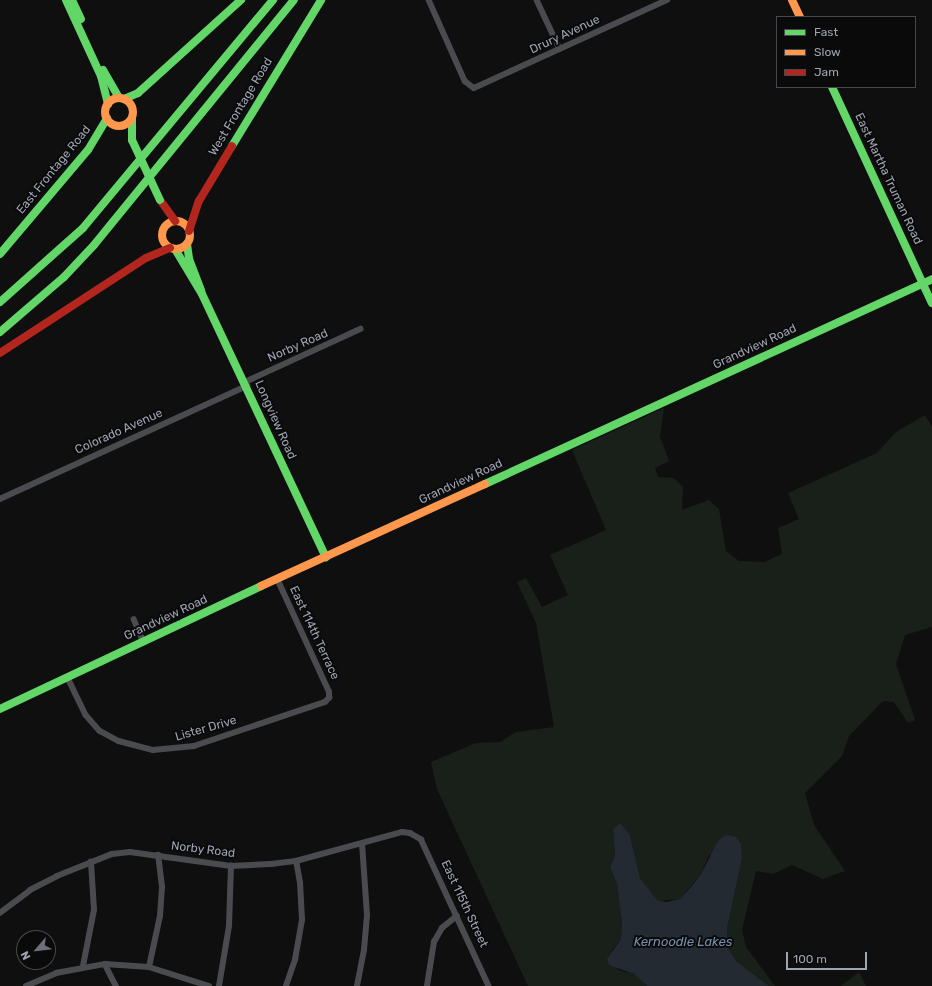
<!DOCTYPE html>
<html>
<head>
<meta charset="utf-8">
<style>
	body { margin:0 }
	#map { position:relative; width:932px; height:986px; overflow:hidden; background:#0f0f10; font-family:Rubik,sans-serif }
	div>[style] { position:absolute }
	.green>* { inset:0; background:#19201a }
	.water>* { inset:0; background:#232a31 }
	.street>* { height:5.5px; margin:-2.75px; padding:0 2.75px; transform-origin:2.75px; border-radius:2.75px; background:#4a4b4f }
	.fast>* { height:8px; margin:-4px; padding:0 4px; transform-origin:4px; border-radius:4px; background:#63d668 }
	.slow>* { height:8px; margin:-4px; padding:0 4px; transform-origin:4px; border-radius:4px; background:#ff974d }
	.slow>.ring { margin:-4px; padding:0; box-sizing:content-box; background:none; border:8px solid #ff974d; border-radius:50% }
	.jam>* { height:8px; margin:-4px; padding:0 4px; transform-origin:4px; border-radius:4px; background:#b3261e }
	.fast-bridge>* { height:8px; margin:-4px; padding:0 4px; transform-origin:4px; border-radius:4px; background:#63d668 }
	span { translate:-50% -50%; white-space:nowrap; text-align:center; line-height:1.15; -webkit-text-stroke:4px #0a0a0b; paint-order:stroke }
	.street-label { font-size:12px; color:#9fa4b2 }
	.water-label { font-size:13px; color:#7490af; font-style:italic }
	.legend { position:absolute; left:776px; top:16px; width:140px; height:72px; box-sizing:border-box; background:#0a0a0b; border:1px solid #46484e; margin:0; padding:5px 7px; list-style:none; font-size:12px; color:#9fa4b2 }
	.legend li { display:flex; align-items:center; gap:8px; height:20px }
	.legend b { width:20px; border:1px solid #46484e }
	.north { position:absolute; left:16px; top:930px; width:40px; height:40px; box-sizing:border-box; background:#0a0a0b; border:1px solid #46484e; border-radius:50%; rotate:242deg; font-size:11px; font-weight:700; line-height:16px; text-align:center; color:#9fa4b2 }
	.north::after { content:''; display:block; margin:auto; width:14px; height:18px; background:#6d7079; clip-path:polygon(50% 0,100% 100%,50% 72%,0 100%) }
	.scale { position:absolute; left:786px; top:952px; width:81px; height:18px; box-sizing:border-box; border:2px solid #9fa4b2; border-top:0; padding-left:5px; font-size:12px; line-height:14px; white-space:nowrap; color:#9fa4b2; -webkit-text-stroke:3px #0a0a0b; paint-order:stroke }
</style>
</head>
<body>
<div id="map">
	<div class="green">
		<i style="clip-path:polygon(664px 408px,660px 437px,669px 461px,655px 468px,658px 477px,674px 478px,683px 487px,682px 510px,709px 500px,719px 509px,726px 551px,739px 561px,764px 562px,782px 554px,778px 528px,799px 519px,788px 493px,877px 453px,896px 432px,925px 415px,932px 427px,932px 627px,905px 635px,896px 664px,915px 720px,908px 723px,894px 702px,883px 701px,849px 736px,842px 756px,805px 793px,814px 825px,845px 871px,823px 879px,792px 865px,773px 874px,756px 871px,742px 930px,746px 947px,775px 986px,769px 986px,736px 961px,727px 946px,727px 929px,742px 858px,709px 855px,701px 874px,680px 899px,657px 901px,640px 878px,630px 835px,613px 830px,615px 856px,610px 867px,617px 884px,622px 922px,621px 939px,612px 950px,618px 970px,634px 974px,647px 986px,528px 986px,437px 789px,431px 762px,476px 743px,500px 742px,516px 732px,554px 727px,536px 623px,517px 582px,526px 578px,542px 607px,568px 595px,550px 555px,606px 530px,572px 450px)"></i>
		<i style="clip-path:polygon(859px 972px,866px 986px,841px 986px)"></i>
	</div>
	<div class="water">
		<i style="clip-path:polygon(620px 823px,630px 835px,640px 878px,657px 900px,666px 902px,680px 899px,691px 887px,701px 874px,718px 841px,726px 835px,736px 837px,741px 844px,742px 858px,727px 929px,727px 946px,736px 961px,769px 986px,647px 986px,634px 974px,609px 965px,607px 959px,621px 939px,622px 922px,617px 884px,610px 867px,615px 856px,613px 830px)"></i>
	</div>
	<div class="street">
		<i style="left:429px;top:0;width:89px;rotate:66deg"></i>
		<i style="left:465px;top:81px;width:11px;rotate:38deg"></i>
		<i style="left:474px;top:88px;width:212px;rotate:-24.5deg"></i>
		<i style="left:537px;top:0;width:54px;rotate:64.9deg"></i>
		<i style="left:245px;top:382px;width:127px;rotate:-24.7deg"></i>
		<i style="left:0;top:499px;width:272px;rotate:-24.6deg"></i>
		<i style="left:134px;top:619px;width:25px;rotate:67deg"></i>
		<i style="left:68px;top:678px;width:41px;rotate:64.1deg"></i>
		<i style="left:86px;top:715px;width:21px;rotate:49deg"></i>
		<i style="left:100px;top:731px;width:21px;rotate:28deg"></i>
		<i style="left:119px;top:741px;width:35px;rotate:15deg"></i>
		<i style="left:153px;top:750px;width:41px;rotate:-5.6deg"></i>
		<i style="left:194px;top:746px;width:138px;rotate:-18.6deg"></i>
		<i style="left:325px;top:702px;width:6px;rotate:-45deg"></i>
		<i style="left:329px;top:698px;width:6px;rotate:-90deg"></i>
		<i style="left:329px;top:692px;width:124px;rotate:-114.7deg"></i>
		<i style="left:0;top:913px;width:38px;rotate:-37deg"></i>
		<i style="left:30px;top:890px;width:30px;rotate:-27deg"></i>
		<i style="left:57px;top:876px;width:59px;rotate:-21.8deg"></i>
		<i style="left:112px;top:854px;width:18px;rotate:-6deg"></i>
		<i style="left:130px;top:852px;width:102px;rotate:7.9deg"></i>
		<i style="left:231px;top:866px;width:40px;rotate:-2.9deg"></i>
		<i style="left:271px;top:864px;width:25px;rotate:-7deg"></i>
		<i style="left:296px;top:861px;width:110px;rotate:-15.3deg"></i>
		<i style="left:402px;top:832px;width:8px;rotate:7deg"></i>
		<i style="left:410px;top:833px;width:13px;rotate:29deg"></i>
		<i style="left:421px;top:839px;width:162px;rotate:65.2deg"></i>
		<i style="left:105px;top:964px;width:25px;rotate:63deg"></i>
		<i style="left:83px;top:966px;width:57px;rotate:-78.9deg"></i>
		<i style="left:94px;top:910px;width:48px;rotate:-93.6deg"></i>
		<i style="left:149px;top:967px;width:52px;rotate:-77.8deg"></i>
		<i style="left:160px;top:916px;width:29px;rotate:-86deg"></i>
		<i style="left:162px;top:887px;width:32px;rotate:-97deg"></i>
		<i style="left:26px;top:986px;width:33px;rotate:-23deg"></i>
		<i style="left:56px;top:973px;width:50px;rotate:-10.4deg"></i>
		<i style="left:105px;top:964px;width:44px;rotate:3.9deg"></i>
		<i style="left:149px;top:967px;width:63px;rotate:17.6deg"></i>
		<i style="left:219px;top:986px;width:61px;rotate:-80.5deg"></i>
		<i style="left:229px;top:926px;width:60px;rotate:-88.1deg"></i>
		<i style="left:286px;top:986px;width:28px;rotate:-71deg"></i>
		<i style="left:295px;top:960px;width:41px;rotate:-80.1deg"></i>
		<i style="left:302px;top:920px;width:37px;rotate:-93deg"></i>
		<i style="left:300px;top:883px;width:22px;rotate:-100deg"></i>
		<i style="left:357px;top:986px;width:37px;rotate:-79deg"></i>
		<i style="left:364px;top:950px;width:35px;rotate:-85deg"></i>
		<i style="left:367px;top:915px;width:71px;rotate:-94deg"></i>
		<i style="left:427px;top:986px;width:45px;rotate:-81deg"></i>
		<i style="left:434px;top:942px;width:16px;rotate:-60deg"></i>
		<i style="left:442px;top:928px;width:19px;rotate:-39deg"></i>
	</div>
	<div class="fast">
		<i style="left:66px;top:0;width:84px;rotate:65.3deg"></i>
		<i style="left:101px;top:76px;width:29px;rotate:76deg"></i>
		<i style="left:72px;top:0;width:21px;rotate:65deg"></i>
		<i style="left:103px;top:70px;width:32px;rotate:60deg"></i>
		<i style="left:832px;top:87px;width:238px;rotate:65.2deg"></i>
		<i style="left:124px;top:99px;width:15px;rotate:-23deg"></i>
		<i style="left:138px;top:93px;width:139px;rotate:-42.1deg"></i>
		<i style="left:132px;top:118px;width:22px;rotate:90deg"></i>
		<i style="left:232px;top:146px;width:171px;rotate:-58.6deg"></i>
		<i style="left:187px;top:244px;width:15px;rotate:82deg"></i>
		<i style="left:189px;top:259px;width:34px;rotate:69deg"></i>
		<i style="left:175px;top:249px;width:52px;rotate:59deg"></i>
		<i style="left:202px;top:294px;width:291px;rotate:64.8deg"></i>
		<i style="left:0;top:254px;width:136px;rotate:-49.8deg"></i>
		<i style="left:88px;top:150px;width:37px;rotate:-59deg"></i>
		<i style="left:0;top:302px;width:111px;rotate:-41.7deg"></i>
		<i style="left:83px;top:228px;width:297px;rotate:-50.2deg"></i>
		<i style="left:0;top:332px;width:84px;rotate:-40.7deg"></i>
		<i style="left:64px;top:277px;width:44px;rotate:-46.8deg"></i>
		<i style="left:94px;top:245px;width:316px;rotate:-50.8deg"></i>
		<i style="left:485px;top:484px;width:492px;rotate:-24.6deg"></i>
		<i style="left:0;top:709px;width:289px;rotate:-25.2deg"></i>
	</div>
	<div class="slow">
		<i style="left:792px;top:0;width:19px;rotate:65deg"></i>
		<i class="ring" style="left:105px;top:98px;width:20px;height:20px"></i>
		<i class="ring" style="left:162px;top:221px;width:20px;height:20px"></i>
		<i style="left:261px;top:586px;width:246px;rotate:-24.5deg"></i>
	</div>
	<div class="jam">
		<i style="left:160px;top:200px;width:26px;rotate:54deg"></i>
		<i style="left:189px;top:231px;width:32px;rotate:-72deg"></i>
		<i style="left:199px;top:201px;width:64px;rotate:-59deg"></i>
		<i style="left:0;top:353px;width:174px;rotate:-33.1deg"></i>
		<i style="left:146px;top:258px;width:26px;rotate:-23deg"></i>
	</div>
	<div class="fast-bridge">
		<i style="left:132px;top:140px;width:66px;rotate:65deg"></i>
	</div>
	<div class="street-label">
		<span style="left:565px;top:35px;rotate:-25deg">Drury Avenue</span>
		<span style="left:241px;top:107px;rotate:-59deg">West Frontage Road</span>
		<span style="left:54px;top:170px;rotate:-51deg">East Frontage Road</span>
		<span style="left:888px;top:179px;rotate:65deg">East Martha Truman Road</span>
		<span style="left:298px;top:346px;rotate:-24deg">Norby Road</span>
		<span style="left:755px;top:347px;rotate:-25deg">Grandview Road</span>
		<span style="left:275px;top:420px;rotate:66deg">Longview Road</span>
		<span style="left:119px;top:432px;rotate:-24deg">Colorado Avenue</span>
		<span style="left:461px;top:482px;rotate:-25deg">Grandview Road</span>
		<span style="left:166px;top:618px;rotate:-25deg">Grandview Road</span>
		<span style="left:314px;top:633px;rotate:65deg">East 114th Terrace</span>
		<span style="left:206px;top:729px;rotate:-16deg">Lister Drive</span>
		<span style="left:203px;top:850px;rotate:7deg">Norby Road</span>
		<span style="left:464px;top:904px;rotate:65deg">East 115th Street</span>
	</div>
	<div class="water-label">
		<span style="left:683px;top:942px">Kernoodle Lakes</span>
	</div>
	<ul class="legend">
	<li><b style="height:5px;background:#63d668"></b>Fast</li>
	<li><b style="height:5px;background:#ff974d"></b>Slow</li>
	<li><b style="height:5px;background:#b3261e"></b>Jam</li>
	</ul>
	<div class="north">N</div>
	<div class="scale">100 m</div>
</div>
</body>
</html>
